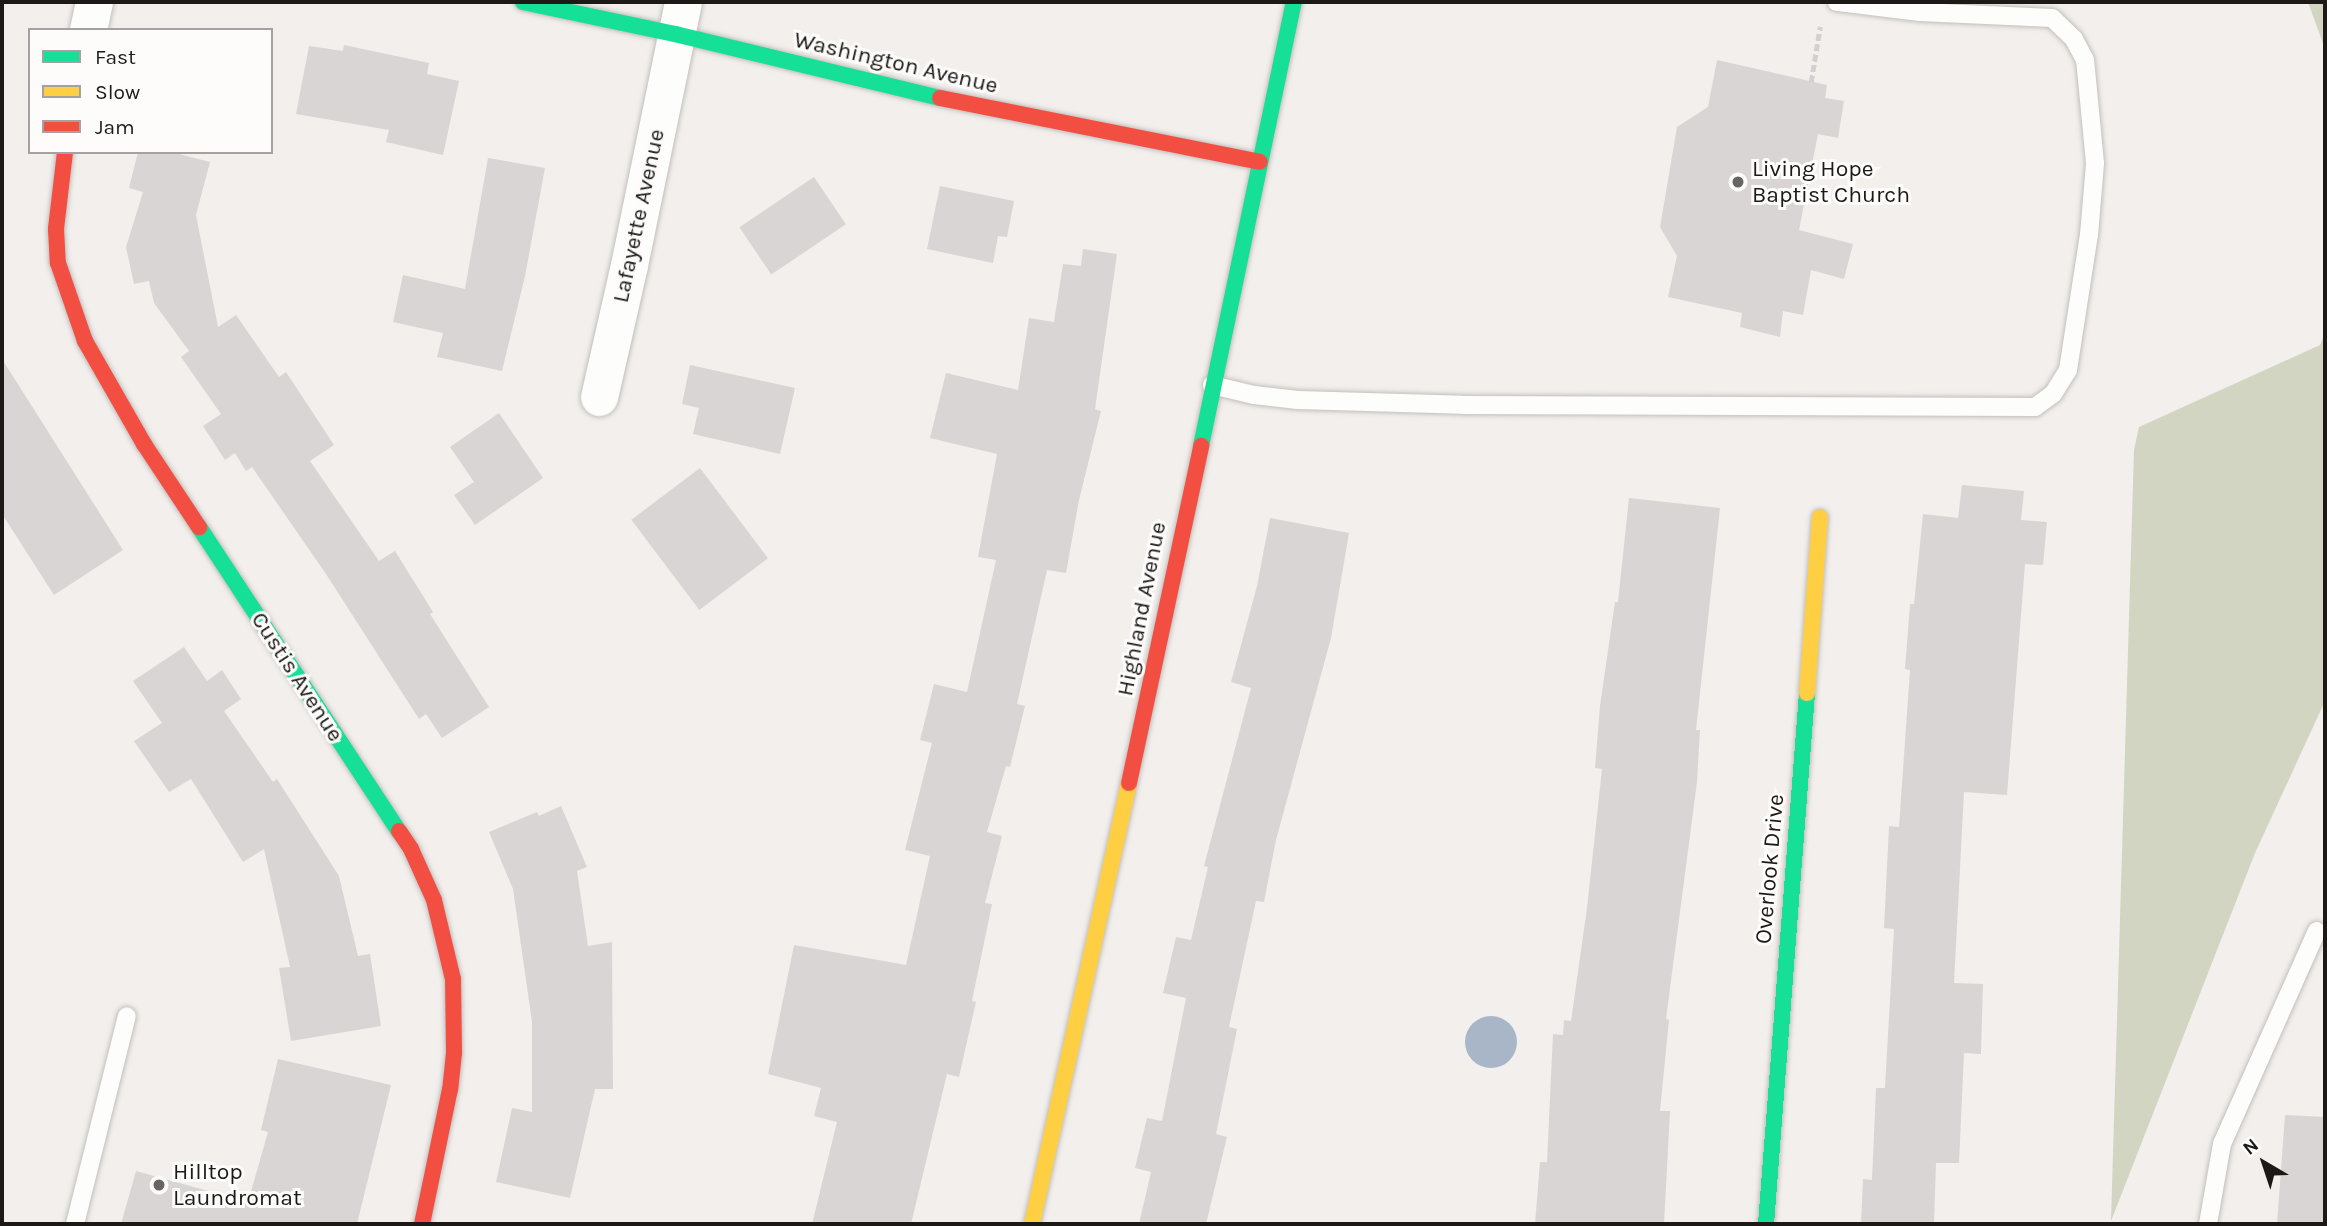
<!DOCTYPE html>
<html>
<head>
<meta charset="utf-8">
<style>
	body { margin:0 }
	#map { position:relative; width:2327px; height:1226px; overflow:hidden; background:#f2efec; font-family:Karla,sans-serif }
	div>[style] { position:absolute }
	.forest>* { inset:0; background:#d1d5c2 }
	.water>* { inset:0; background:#a8b6c8 }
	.round { border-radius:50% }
	.building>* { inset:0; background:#d9d5d4; transform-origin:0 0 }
	.path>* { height:4.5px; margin-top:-2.25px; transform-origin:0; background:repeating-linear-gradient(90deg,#d2d0d0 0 7px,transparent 0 10.5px) }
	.roads { filter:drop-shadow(0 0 2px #c2bfbd) drop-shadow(0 0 2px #c2bfbd) }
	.lane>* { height:18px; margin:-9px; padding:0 9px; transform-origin:9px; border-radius:9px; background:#fdfdfc }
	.street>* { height:37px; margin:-18.5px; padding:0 18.5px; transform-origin:18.5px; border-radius:18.5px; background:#fdfdfc }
	.fast>* { height:16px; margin:-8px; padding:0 8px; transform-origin:8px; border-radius:8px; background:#16e098 }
	.slow>* { height:16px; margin:-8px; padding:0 8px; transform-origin:8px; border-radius:8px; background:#ffcf43 }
	.jam>* { height:16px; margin:-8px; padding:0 8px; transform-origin:8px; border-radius:8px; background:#f24e42 }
	.dots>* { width:19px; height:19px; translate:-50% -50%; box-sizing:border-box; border:4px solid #fefcfb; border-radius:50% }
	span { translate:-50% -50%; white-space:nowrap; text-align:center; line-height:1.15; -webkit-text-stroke:6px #fefcfb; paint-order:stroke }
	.street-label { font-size:23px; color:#1c1917 }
	.poi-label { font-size:23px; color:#1c1917 }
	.left { translate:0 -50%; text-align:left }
	.frame { position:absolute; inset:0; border:4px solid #1c1917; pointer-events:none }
	.legend { position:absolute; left:28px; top:28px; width:245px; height:126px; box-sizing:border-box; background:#fefcfb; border:2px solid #a4a1a0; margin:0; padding:9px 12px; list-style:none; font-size:21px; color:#1c1917 }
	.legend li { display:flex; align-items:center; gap:14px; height:35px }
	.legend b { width:35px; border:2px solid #a4a1a0 }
	.north { position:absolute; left:2229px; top:1128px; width:70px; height:70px; -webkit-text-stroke:5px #fefcfb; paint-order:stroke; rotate:321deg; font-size:19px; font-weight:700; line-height:28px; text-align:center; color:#1c1917 }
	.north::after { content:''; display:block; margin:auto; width:24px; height:32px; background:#1c1917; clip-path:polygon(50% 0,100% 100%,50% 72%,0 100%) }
</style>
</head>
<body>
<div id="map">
	<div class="forest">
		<i style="clip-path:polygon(2308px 2px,2325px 2px,2325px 49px)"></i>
		<i style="clip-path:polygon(2325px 333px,2325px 701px,2255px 853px,2111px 1221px,2134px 450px,2139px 427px,2320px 345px)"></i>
	</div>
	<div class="water">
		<i class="round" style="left:1465px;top:1016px;width:52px;height:52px"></i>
	</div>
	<div class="building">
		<i style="clip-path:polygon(344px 45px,429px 63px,427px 74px,459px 81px,443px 155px,386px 142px,389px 130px,296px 114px,309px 46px,343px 51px)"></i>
		<i style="clip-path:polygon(1717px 60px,1827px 85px,1825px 98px,1844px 101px,1838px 138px,1818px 134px,1799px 230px,1853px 244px,1844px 279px,1811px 270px,1803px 315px,1783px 311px,1780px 337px,1740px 327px,1742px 313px,1668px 297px,1677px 256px,1660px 227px,1677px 127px,1708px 107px)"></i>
		<i style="clip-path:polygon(138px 152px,171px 152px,210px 162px,196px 215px,218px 327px,236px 315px,279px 377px,286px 372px,334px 445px,310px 461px,379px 561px,395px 551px,433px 612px,430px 614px,489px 707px,442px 738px,426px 714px,419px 719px,326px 574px,252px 467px,246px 471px,235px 453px,225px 460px,203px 426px,221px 414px,181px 357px,189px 351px,154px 303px,149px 281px,134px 284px,126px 247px,143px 192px,129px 188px)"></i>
		<i style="clip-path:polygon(488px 158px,545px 168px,525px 276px,502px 371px,437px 357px,443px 333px,393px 322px,403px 275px,465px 289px)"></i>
		<i style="left:814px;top:177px;width:57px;height:90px;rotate:56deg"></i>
		<i style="clip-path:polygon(940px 186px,1014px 201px,1007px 237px,998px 236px,993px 263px,927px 249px)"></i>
		<i style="clip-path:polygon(1083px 249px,1117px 254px,1095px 409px,1101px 411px,1079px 500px,1066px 573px,1047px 570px,1017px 704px,1025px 706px,1010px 767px,1006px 766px,987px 832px,1002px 836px,985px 903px,992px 904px,972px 1001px,976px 1002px,959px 1077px,947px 1074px,911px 1224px,812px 1224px,837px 1122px,814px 1116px,821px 1088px,768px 1074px,794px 945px,906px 965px,930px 856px,905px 850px,932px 743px,920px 740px,934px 684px,967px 692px,996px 560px,978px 557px,997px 454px,930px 438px,946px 373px,1018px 390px,1029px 318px,1054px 322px,1063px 264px,1081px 266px)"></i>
		<i style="clip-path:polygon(2px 359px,123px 550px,54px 595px,2px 514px)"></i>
		<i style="clip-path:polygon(690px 365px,795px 388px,780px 454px,693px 434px,699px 408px,682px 404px)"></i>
		<i style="clip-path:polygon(499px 413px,543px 478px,475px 525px,454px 495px,474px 482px,450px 447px)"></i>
		<i style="left:700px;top:468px;width:113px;height:86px;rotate:53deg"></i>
		<i style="clip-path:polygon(1962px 485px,2024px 491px,2021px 520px,2047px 522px,2043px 565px,2025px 564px,2007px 795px,1964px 792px,1954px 983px,1983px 984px,1981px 1054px,1964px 1053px,1959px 1163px,1936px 1163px,1934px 1224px,1861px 1224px,1863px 1179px,1872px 1180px,1876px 1088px,1885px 1088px,1894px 929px,1884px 928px,1889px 826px,1899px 827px,1910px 670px,1905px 669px,1910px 604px,1914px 604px,1923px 514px,1958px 518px)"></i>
		<i style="clip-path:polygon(1629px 498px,1720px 508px,1696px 730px,1700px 730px,1697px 782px,1666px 1019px,1669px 1020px,1660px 1111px,1670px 1111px,1664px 1224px,1535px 1224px,1540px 1162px,1547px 1162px,1553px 1034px,1563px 1035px,1564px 1020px,1571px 1021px,1587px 908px,1602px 769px,1595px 768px,1600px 706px,1615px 602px,1618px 602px)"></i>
		<i style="clip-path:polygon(1270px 518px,1349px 533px,1331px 638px,1276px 840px,1264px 902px,1256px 901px,1229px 1027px,1237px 1029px,1216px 1134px,1227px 1137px,1206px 1224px,1139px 1224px,1151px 1172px,1135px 1168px,1147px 1118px,1162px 1121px,1186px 998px,1163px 993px,1176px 937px,1191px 940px,1208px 867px,1204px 866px,1251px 688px,1231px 682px,1257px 586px)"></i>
		<i style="clip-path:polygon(184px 647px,207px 681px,222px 670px,241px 699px,224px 711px,273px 782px,277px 779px,339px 876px,358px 956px,370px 954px,381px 1026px,291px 1041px,279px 968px,290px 967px,264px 849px,243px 862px,191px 779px,169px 792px,134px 741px,162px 723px,133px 681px)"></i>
		<i style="clip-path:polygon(561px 806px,587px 867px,577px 871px,588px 946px,612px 942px,613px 1089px,595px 1089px,570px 1198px,496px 1182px,512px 1108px,532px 1112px,532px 1022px,513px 889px,489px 832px,537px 812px,539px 816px)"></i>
		<i style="clip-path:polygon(278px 1059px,391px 1085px,357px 1224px,121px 1224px,136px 1171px,248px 1202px,268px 1132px,261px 1130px)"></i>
		<i style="clip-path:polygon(2285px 1115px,2325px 1117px,2325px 1224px,2277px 1224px)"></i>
	</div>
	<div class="path">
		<i style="left:1811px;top:82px;width:56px;rotate:-80.7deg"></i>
	</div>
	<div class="roads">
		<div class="lane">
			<i style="left:1212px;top:385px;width:43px;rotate:13.4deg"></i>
			<i style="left:1254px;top:395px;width:44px;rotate:6.5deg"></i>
			<i style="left:1298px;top:400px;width:164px;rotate:1.7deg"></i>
			<i style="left:1462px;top:405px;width:573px;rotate:0.2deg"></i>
			<i style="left:2035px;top:407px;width:22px;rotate:-36deg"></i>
			<i style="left:2053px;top:394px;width:28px;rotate:-58deg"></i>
			<i style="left:2068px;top:370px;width:137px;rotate:-81.2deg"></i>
			<i style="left:2089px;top:235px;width:72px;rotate:-85.2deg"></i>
			<i style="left:2095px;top:163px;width:103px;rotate:-95.5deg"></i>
			<i style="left:2085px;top:60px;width:24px;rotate:-118deg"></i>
			<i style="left:2074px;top:39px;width:30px;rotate:-136deg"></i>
			<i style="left:2052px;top:18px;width:132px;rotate:-177.4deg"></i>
			<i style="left:1920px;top:12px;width:84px;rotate:-173.1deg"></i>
			<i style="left:75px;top:1224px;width:214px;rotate:-76deg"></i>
			<i style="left:2208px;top:1224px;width:81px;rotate:-80.1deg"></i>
			<i style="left:2222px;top:1144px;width:233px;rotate:-66deg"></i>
		</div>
		<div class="street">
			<i style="left:88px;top:30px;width:29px;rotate:-78deg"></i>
			<i style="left:599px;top:397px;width:135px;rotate:-77.2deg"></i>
			<i style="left:629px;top:265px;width:268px;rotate:-78.4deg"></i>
		</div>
		<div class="fast">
			<i style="left:523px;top:2px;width:155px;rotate:11.9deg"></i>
			<i style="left:675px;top:34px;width:273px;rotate:13.6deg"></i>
			<i style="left:1201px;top:446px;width:454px;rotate:-78.2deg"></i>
			<i style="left:199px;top:527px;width:364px;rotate:56.7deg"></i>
			<i style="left:1766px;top:1224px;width:533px;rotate:-85.58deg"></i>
		</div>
		<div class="slow">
			<i style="left:1807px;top:693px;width:176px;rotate:-85.8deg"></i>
			<i style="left:1032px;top:1224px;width:452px;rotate:-77.6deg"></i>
		</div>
		<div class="jam">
			<i style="left:940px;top:98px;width:326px;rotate:11.3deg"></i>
			<i style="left:65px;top:152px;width:78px;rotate:96.7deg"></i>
			<i style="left:56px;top:229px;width:34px;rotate:87deg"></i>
			<i style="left:58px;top:263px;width:83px;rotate:70.9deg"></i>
			<i style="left:85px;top:341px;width:119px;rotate:60.2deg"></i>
			<i style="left:144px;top:444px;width:100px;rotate:56.5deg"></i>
			<i style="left:1129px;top:783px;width:345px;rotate:-77.9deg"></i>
			<i style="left:399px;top:831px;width:22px;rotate:56deg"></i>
			<i style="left:411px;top:849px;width:56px;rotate:65.7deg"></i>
			<i style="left:434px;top:900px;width:81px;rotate:76.5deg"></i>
			<i style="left:453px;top:979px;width:74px;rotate:89.2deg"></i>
			<i style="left:454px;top:1053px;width:36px;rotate:96deg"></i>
			<i style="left:450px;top:1089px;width:138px;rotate:101.7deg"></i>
		</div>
	</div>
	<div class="dots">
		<i style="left:1738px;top:182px;background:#676462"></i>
		<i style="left:159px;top:1185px;background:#676462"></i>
	</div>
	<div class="street-label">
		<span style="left:896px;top:63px;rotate:13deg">Washington Avenue</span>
		<span style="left:639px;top:216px;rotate:-78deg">Lafayette Avenue</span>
		<span style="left:1142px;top:609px;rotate:-79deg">Highland Avenue</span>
		<span style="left:297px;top:677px;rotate:57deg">Custis Avenue</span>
		<span style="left:1770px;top:869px;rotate:-85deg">Overlook Drive</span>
	</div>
	<div class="poi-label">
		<span class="left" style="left:1752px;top:182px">Living Hope<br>Baptist Church</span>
		<span class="left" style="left:173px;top:1185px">Hilltop<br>Laundromat</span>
	</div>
	<div class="frame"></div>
	<ul class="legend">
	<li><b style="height:9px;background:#16e098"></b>Fast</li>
	<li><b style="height:9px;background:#ffcf43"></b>Slow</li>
	<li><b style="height:9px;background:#f24e42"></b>Jam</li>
	</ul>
	<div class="north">N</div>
</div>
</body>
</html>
